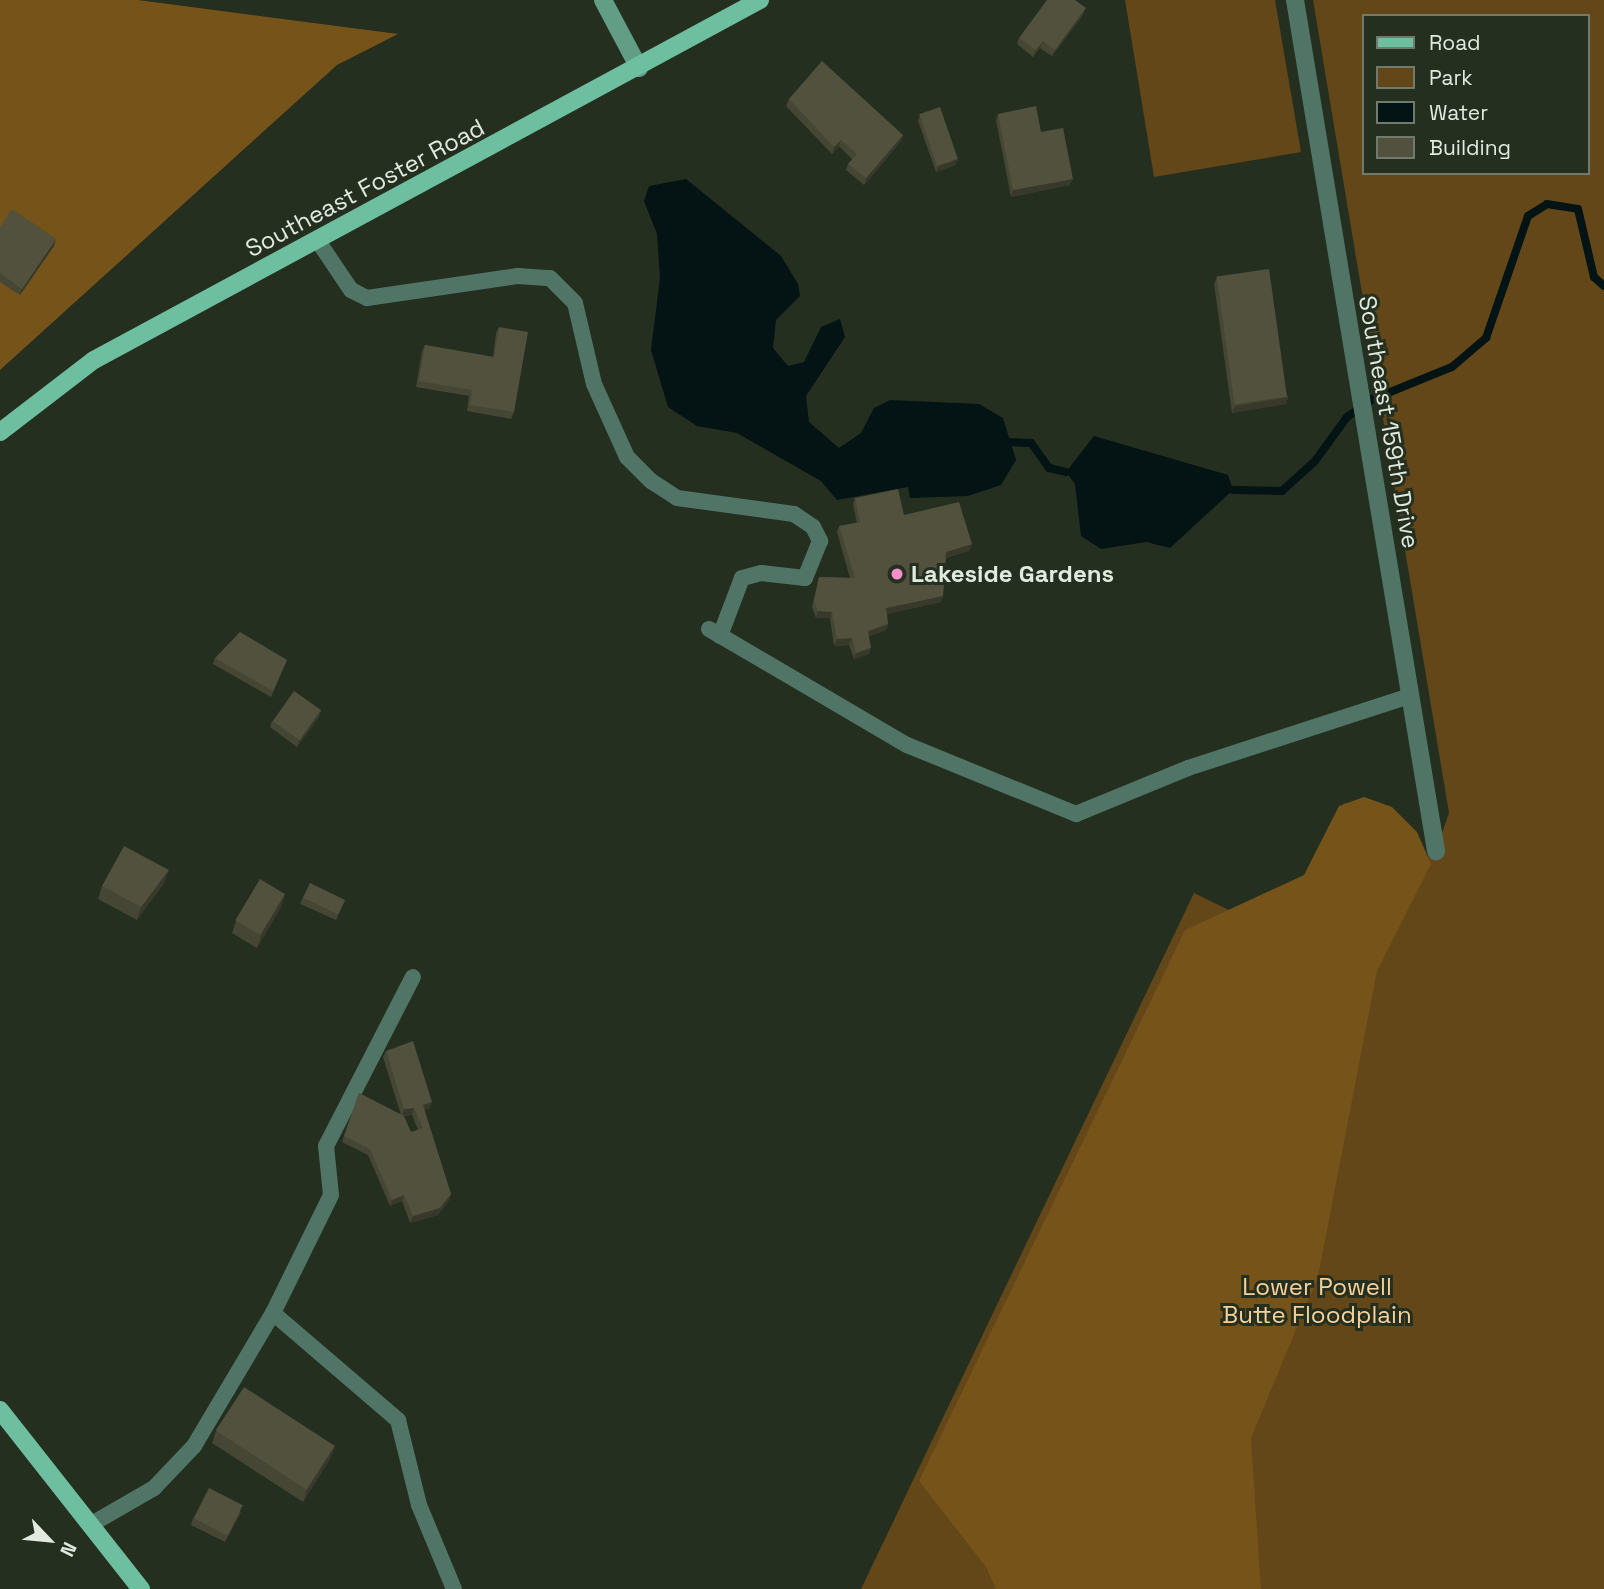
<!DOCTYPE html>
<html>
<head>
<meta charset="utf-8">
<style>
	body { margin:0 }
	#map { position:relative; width:1604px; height:1589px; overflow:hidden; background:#242f20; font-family:"Space Grotesk",sans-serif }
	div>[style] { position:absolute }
	.green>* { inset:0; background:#634718 }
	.forest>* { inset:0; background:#755319 }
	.water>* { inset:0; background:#041313 }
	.stream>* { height:8px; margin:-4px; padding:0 4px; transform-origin:4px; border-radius:4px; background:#041313 }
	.lane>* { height:16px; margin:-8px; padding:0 8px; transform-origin:8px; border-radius:8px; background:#507566 }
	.street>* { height:18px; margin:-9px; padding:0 9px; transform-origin:9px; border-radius:9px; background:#507566 }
	.secondary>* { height:18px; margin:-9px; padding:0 9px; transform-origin:9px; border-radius:9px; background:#629e86 }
	.primary>* { height:18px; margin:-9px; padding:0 9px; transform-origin:9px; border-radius:9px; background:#6ebea0 }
	.wall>* { inset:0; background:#464634 }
	.shaded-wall>* { inset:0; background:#39392b }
	.building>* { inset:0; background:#51513d; transform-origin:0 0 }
	.dots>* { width:19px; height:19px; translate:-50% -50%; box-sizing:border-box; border:4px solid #242f20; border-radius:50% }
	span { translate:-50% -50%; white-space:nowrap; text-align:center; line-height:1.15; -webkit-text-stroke:6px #242f20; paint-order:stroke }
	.street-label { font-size:24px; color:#e2eae0 }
	.poi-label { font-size:24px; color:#e2eae0; font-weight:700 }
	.left { translate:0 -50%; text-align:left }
	.park-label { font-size:24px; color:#f6d19a }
	.legend { position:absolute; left:1362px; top:14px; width:228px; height:161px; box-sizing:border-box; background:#242f20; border:2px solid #707a6d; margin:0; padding:9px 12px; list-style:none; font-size:21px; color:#e2eae0 }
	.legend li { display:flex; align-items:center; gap:14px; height:35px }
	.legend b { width:35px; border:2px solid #707a6d }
	.north { position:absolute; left:14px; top:1505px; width:70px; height:70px; -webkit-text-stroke:5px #242f20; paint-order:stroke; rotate:116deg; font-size:19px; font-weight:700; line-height:28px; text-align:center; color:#e2eae0 }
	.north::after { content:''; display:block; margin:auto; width:24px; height:32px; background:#e2eae0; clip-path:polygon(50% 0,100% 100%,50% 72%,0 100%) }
</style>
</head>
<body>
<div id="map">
	<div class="green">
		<i style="clip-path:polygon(1125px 0,1275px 0,1301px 152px,1154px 177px)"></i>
		<i style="clip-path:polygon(evenodd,1313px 0,1604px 0,1604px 1589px,861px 1589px,1194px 893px,1280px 935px,1344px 803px,1415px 839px,1418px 858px,1434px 856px,1449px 813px,1313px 0,1364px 16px,1588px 16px,1588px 173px,1364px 173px,1364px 16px)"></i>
	</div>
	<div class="forest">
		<i style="clip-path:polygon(0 0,138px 0,398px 34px,337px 65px,0 370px)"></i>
		<i style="clip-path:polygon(1364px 797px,1392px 807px,1417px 832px,1431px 864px,1377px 971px,1318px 1277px,1251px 1438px,1261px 1589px,996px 1589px,986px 1567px,919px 1481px,1185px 930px,1304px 875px,1339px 806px)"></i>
	</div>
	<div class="water">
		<i style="clip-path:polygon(686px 179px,781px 256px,798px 284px,800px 296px,776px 320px,773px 348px,788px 366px,804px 362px,821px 327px,840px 319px,845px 337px,806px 396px,809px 422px,839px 448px,861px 433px,874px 408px,890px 400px,979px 404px,1003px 418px,1016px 460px,1001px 485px,968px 496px,910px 498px,908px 487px,837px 500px,821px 481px,737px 433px,697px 426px,668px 407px,651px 350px,660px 278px,657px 234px,644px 201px,649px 186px)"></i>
		<i style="clip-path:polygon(1094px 436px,1228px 475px,1233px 490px,1170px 548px,1146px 542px,1101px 549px,1081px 536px,1075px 484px,1066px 472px)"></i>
	</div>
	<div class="stream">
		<i style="left:1005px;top:442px;width:26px;rotate:2deg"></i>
		<i style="left:1031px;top:443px;width:31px;rotate:54deg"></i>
		<i style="left:1049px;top:468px;width:17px;rotate:13deg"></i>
		<i style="left:1233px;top:490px;width:49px;rotate:1.2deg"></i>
		<i style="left:1282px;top:491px;width:45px;rotate:-42.3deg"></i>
		<i style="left:1315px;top:461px;width:54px;rotate:-54deg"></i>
		<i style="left:1347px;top:417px;width:32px;rotate:-35deg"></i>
		<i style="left:1373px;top:399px;width:85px;rotate:-22.1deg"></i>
		<i style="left:1452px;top:367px;width:45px;rotate:-40.5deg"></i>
		<i style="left:1486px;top:338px;width:129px;rotate:-71deg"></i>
		<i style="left:1528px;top:216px;width:22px;rotate:-32deg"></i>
		<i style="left:1547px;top:204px;width:31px;rotate:9deg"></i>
		<i style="left:1578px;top:209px;width:70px;rotate:76.8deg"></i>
		<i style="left:1594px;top:277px;width:13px;rotate:42deg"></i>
	</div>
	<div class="lane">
		<i style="left:318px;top:241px;width:59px;rotate:56deg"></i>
		<i style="left:351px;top:290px;width:18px;rotate:27deg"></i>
		<i style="left:367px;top:298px;width:153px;rotate:-8.3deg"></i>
		<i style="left:518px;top:276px;width:32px;rotate:4deg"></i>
		<i style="left:550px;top:278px;width:35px;rotate:45deg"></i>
		<i style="left:575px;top:303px;width:83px;rotate:76.8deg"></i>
		<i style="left:594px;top:384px;width:80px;rotate:65.7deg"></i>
		<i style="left:627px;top:457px;width:34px;rotate:45deg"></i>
		<i style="left:651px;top:481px;width:31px;rotate:33deg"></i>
		<i style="left:677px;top:498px;width:118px;rotate:7.8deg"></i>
		<i style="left:794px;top:514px;width:23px;rotate:34deg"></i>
		<i style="left:813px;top:527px;width:16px;rotate:63deg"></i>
		<i style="left:820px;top:541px;width:40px;rotate:112deg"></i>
		<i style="left:805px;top:578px;width:44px;rotate:-173.5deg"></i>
		<i style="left:761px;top:573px;width:20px;rotate:165deg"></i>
		<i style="left:742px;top:578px;width:62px;rotate:110.8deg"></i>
		<i style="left:709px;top:629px;width:229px;rotate:30.4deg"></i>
		<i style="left:907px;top:745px;width:183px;rotate:22.2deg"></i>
		<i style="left:1076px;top:814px;width:121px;rotate:-22.3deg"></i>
		<i style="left:1188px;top:768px;width:233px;rotate:-18deg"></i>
		<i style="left:273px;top:1313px;width:165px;rotate:40.6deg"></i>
		<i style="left:398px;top:1420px;width:88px;rotate:76.1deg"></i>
		<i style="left:419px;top:1505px;width:91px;rotate:67.4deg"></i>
		<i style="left:90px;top:1525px;width:74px;rotate:-30deg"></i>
		<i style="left:154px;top:1488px;width:58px;rotate:-46.4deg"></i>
		<i style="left:194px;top:1446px;width:155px;rotate:-59.3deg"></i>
		<i style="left:273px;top:1313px;width:131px;rotate:-63.8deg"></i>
		<i style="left:331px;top:1195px;width:49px;rotate:-95.8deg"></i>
		<i style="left:326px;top:1146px;width:190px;rotate:-62.8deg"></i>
	</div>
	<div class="street">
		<i style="left:1295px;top:0;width:863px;rotate:80.59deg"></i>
	</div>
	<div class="secondary">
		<i style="left:603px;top:0;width:77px;rotate:62.1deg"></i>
	</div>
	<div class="primary">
		<i style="left:0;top:432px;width:118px;rotate:-37.5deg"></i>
		<i style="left:94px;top:360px;width:757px;rotate:-28.39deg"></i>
		<i style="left:0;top:1410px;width:228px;rotate:51.8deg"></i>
	</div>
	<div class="wall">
		<i style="clip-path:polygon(1083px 15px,1052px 56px,1040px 48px,1033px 57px,1017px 44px,1019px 38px)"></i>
		<i style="clip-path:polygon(789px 99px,903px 135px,901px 141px,864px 185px,846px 170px,848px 164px,852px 159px,839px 146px,832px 154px,786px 106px)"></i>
		<i style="clip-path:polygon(998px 114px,1041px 132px,1070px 185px,1011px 197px,996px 120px)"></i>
		<i style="clip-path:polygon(920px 115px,955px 165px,936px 172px,918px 121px)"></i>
		<i style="clip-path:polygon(0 227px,54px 246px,20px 295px,0 282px)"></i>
		<i style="clip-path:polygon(1217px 278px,1288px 397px,1286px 404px,1232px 413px,1214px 284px)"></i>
		<i style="clip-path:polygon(499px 327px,514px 412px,511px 419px,467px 411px,469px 396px,416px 387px,422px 351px,425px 345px,493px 357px,496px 333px)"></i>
		<i style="clip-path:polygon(855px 498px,904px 515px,972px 544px,969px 551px,946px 558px,943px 596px,941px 602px,887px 614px,888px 624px,886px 630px,869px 636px,869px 654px,854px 659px,849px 645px,834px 646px,830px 618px,816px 618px,812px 607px,819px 577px,850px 578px,837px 532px,839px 526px,857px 523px,853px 504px)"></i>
		<i style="clip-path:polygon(215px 658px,287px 660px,271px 697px,213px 664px)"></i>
		<i style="clip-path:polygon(321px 710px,319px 717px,297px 747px,270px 727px,272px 721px)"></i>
		<i style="clip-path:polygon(164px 883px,137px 920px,98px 899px,102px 886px)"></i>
		<i style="clip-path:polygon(285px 894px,281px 907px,257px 948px,232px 933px,236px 921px)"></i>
		<i style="clip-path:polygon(303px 897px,345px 900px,336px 920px,300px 904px)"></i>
		<i style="clip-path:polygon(evenodd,386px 1051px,430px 1108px,424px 1110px,451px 1194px,449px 1200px,438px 1215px,410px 1223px,402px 1201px,390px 1206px,368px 1155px,342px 1142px,359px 1093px,401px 1115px,383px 1057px,386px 1051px,412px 1115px,418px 1130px,411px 1132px,403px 1116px,412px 1115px)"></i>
		<i style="clip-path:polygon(216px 1431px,335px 1446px,330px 1459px,303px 1502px,212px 1443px)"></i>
		<i style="clip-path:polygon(241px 1512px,225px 1542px,191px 1525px,193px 1518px)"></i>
	</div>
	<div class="shaded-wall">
		<i style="clip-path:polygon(1086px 8px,1083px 15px,1052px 56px,1055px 50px)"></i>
		<i style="clip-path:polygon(1043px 41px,1040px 48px,1033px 57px,1036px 50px)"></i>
		<i style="clip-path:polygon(903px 135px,901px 141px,864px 185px,866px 178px)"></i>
		<i style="clip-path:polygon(841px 140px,839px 146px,832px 154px,834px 147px)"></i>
		<i style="clip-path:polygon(958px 159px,955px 165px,936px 172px,938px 166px)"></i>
		<i style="clip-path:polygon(1073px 179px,1070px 185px,1011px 197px,1013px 190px)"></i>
		<i style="clip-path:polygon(56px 239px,54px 246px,20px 295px,22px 289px)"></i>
		<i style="clip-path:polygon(1288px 397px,1286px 404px,1232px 413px,1235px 406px)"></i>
		<i style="clip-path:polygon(972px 544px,969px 551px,944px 558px,946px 552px)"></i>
		<i style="clip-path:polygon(943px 596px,941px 602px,883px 615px,886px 608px)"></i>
		<i style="clip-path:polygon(818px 611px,832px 612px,830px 618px,816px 618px)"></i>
		<i style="clip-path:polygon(888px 624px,886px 630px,866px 637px,868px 631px)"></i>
		<i style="clip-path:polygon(852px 638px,849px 645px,834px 646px,837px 639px)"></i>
		<i style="clip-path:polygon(871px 648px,869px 654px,854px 659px,856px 653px)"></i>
		<i style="clip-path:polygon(321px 710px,319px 717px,297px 747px,299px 740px)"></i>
		<i style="clip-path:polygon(169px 870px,164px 883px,137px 920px,141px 907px)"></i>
		<i style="clip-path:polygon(285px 894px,281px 907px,257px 948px,261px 935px)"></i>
		<i style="clip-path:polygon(432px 1102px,430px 1108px,421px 1111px,423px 1105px)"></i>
		<i style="clip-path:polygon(414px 1108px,412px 1115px,402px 1116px,404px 1109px)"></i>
		<i style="clip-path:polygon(451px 1194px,449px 1200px,438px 1215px,410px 1223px,413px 1216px)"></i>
		<i style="clip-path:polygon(404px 1195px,402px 1201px,390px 1206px,392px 1200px)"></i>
		<i style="clip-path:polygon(335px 1446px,330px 1459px,303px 1502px,307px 1490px)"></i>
	</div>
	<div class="building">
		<i style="clip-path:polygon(1047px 0,1075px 0,1086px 8px,1055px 50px,1043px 41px,1036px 50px,1019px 38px)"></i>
		<i style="clip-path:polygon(822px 61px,903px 135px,866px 178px,848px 164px,857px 154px,841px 140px,834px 147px,789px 99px)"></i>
		<i style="clip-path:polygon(1036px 106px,1041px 132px,1063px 128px,1073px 179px,1013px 190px,998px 114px)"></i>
		<i style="left:940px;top:107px;width:55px;height:22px;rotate:71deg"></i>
		<i style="clip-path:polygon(12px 209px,56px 239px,22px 289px,0 273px,0 227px)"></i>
		<i style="left:1269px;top:269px;width:129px;height:53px;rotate:82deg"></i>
		<i style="clip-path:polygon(499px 327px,528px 332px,514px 412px,470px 405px,472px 390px,419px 381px,425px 345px,494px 357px)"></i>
		<i style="clip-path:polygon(898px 489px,904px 515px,959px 502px,972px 544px,946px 552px,943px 596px,886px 608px,888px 624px,868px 631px,871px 648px,856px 653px,852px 638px,837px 639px,832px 612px,818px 611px,814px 601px,819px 577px,855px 578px,839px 526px,860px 522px,855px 498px)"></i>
		<i style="clip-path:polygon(240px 632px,287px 660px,273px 691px,215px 658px)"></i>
		<i style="left:294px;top:691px;width:33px;height:37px;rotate:35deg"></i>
		<i style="clip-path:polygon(124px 846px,169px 870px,141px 907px,102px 886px)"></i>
		<i style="left:260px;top:879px;width:29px;height:48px;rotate:31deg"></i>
		<i style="left:310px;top:883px;width:39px;height:16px;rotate:26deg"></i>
		<i style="clip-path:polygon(413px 1041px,432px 1102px,423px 1105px,451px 1194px,440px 1208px,413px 1216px,404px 1195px,392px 1200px,370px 1149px,344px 1136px,359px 1093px,404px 1116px,411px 1132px,423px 1128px,414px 1108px,404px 1109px,386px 1051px)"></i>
		<i style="left:244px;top:1387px;width:108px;height:52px;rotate:33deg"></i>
		<i style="left:209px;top:1488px;width:38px;height:34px;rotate:27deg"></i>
	</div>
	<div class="dots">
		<i style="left:897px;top:574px;background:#f98fca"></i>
	</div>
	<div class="street-label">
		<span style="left:365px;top:188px;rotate:-28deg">Southeast Foster Road</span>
		<span style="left:1389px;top:422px;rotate:80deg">Southeast 159th Drive</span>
	</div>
	<div class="poi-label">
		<span class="left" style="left:911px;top:574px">Lakeside Gardens</span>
	</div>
	<div class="park-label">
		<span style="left:1317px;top:1301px">Lower Powell<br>Butte Floodplain</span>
	</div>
	<ul class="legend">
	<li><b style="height:9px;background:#6ebea0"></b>Road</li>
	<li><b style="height:19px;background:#634718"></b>Park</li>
	<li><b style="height:19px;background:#041313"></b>Water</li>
	<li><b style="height:19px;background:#51513d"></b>Building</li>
	</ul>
	<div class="north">N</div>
</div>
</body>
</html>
